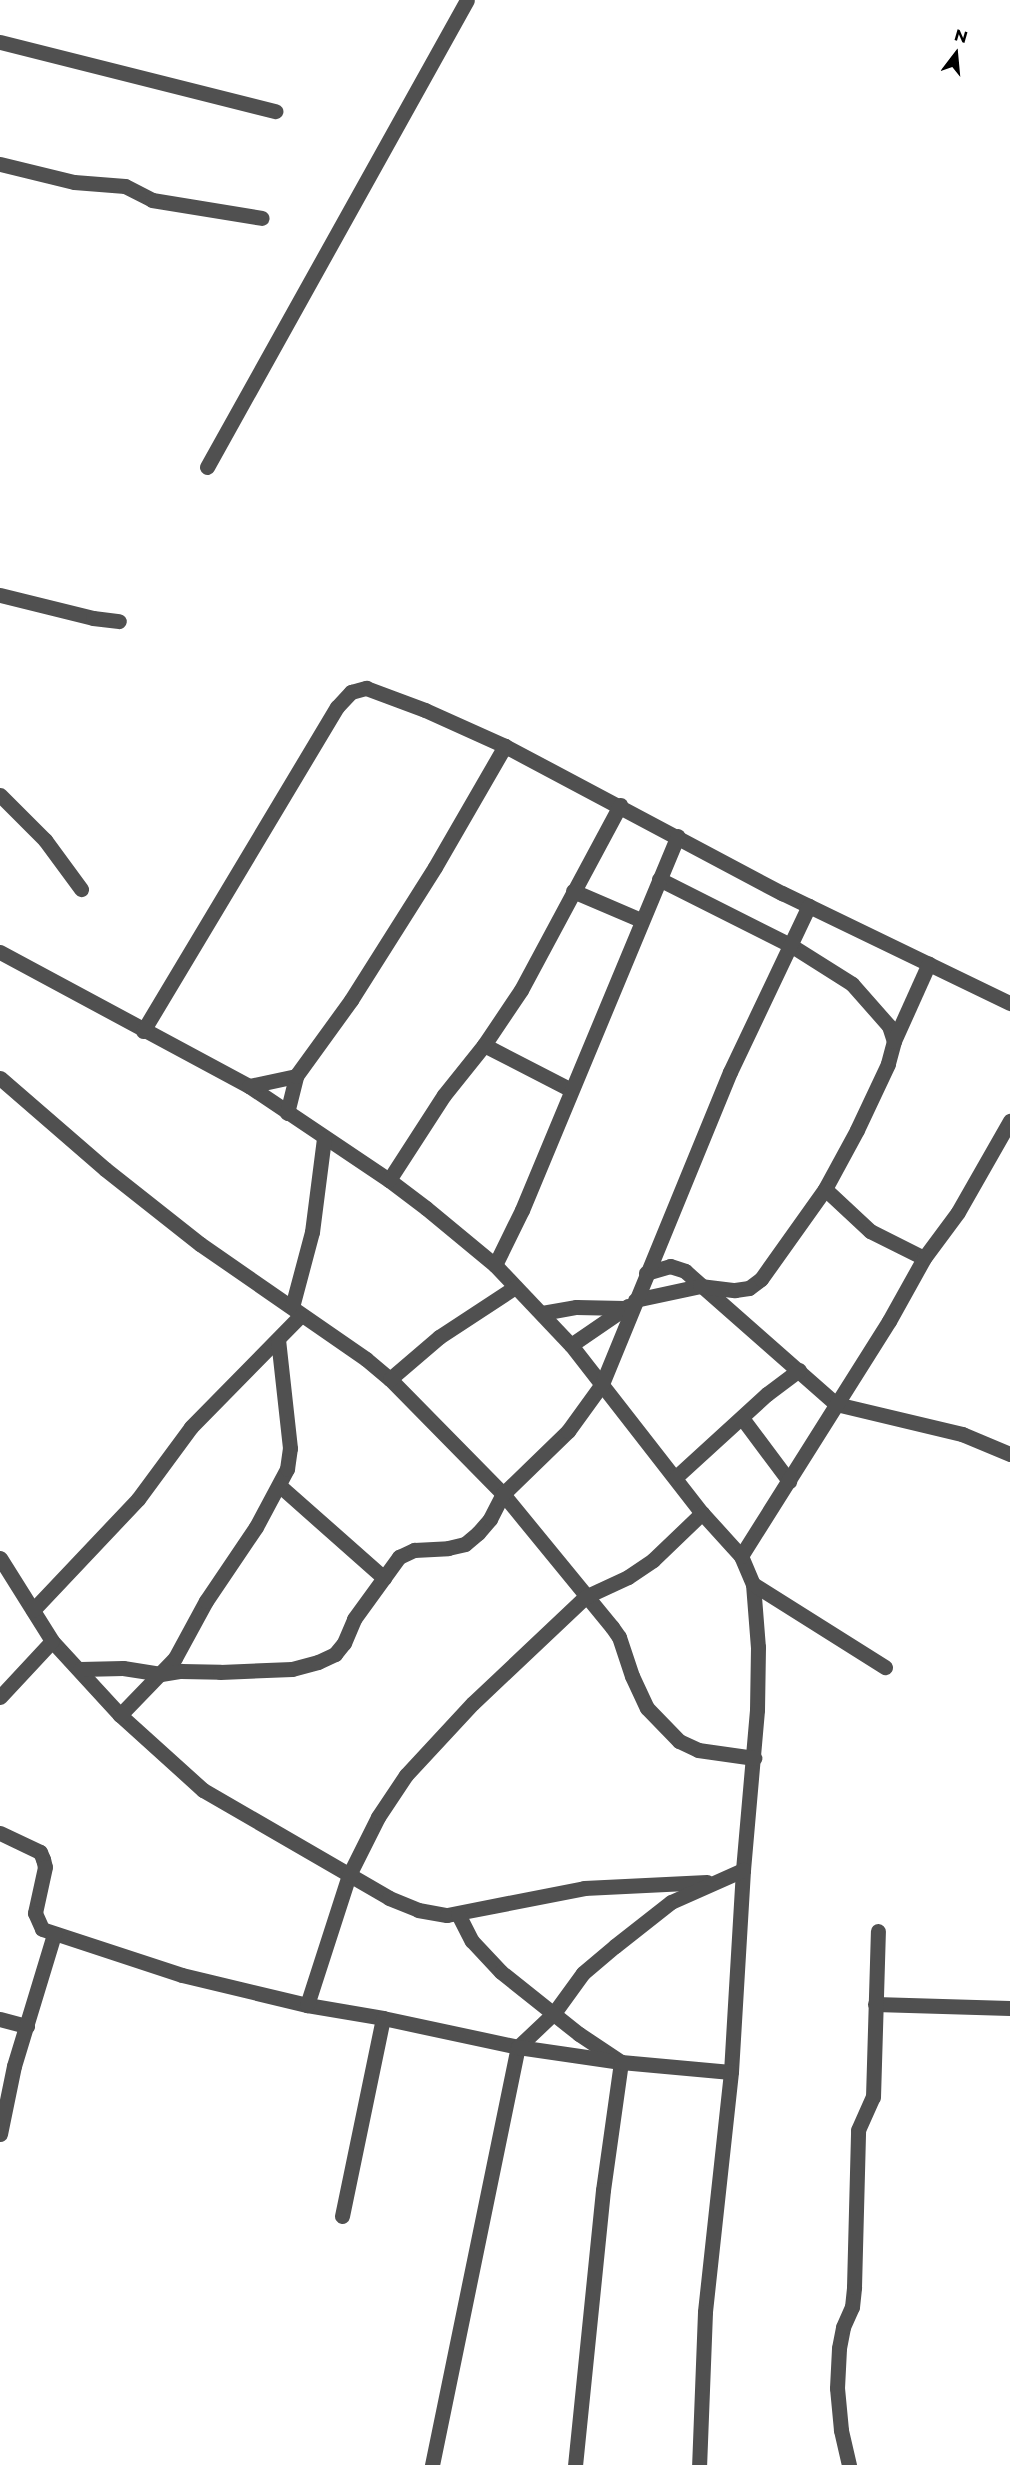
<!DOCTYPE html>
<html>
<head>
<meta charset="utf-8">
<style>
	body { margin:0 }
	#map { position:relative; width:1010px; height:2465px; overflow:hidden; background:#fff; font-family:Montserrat,sans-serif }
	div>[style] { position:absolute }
	.minor>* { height:15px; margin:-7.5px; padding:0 7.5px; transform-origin:7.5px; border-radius:7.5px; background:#505050 }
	span { translate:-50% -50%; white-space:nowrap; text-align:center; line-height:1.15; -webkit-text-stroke:4.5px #fff; paint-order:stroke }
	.north { position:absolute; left:926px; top:24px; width:60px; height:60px; -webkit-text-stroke:4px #fff; paint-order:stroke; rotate:16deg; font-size:16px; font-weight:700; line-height:24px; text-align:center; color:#000 }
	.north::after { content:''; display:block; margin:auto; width:21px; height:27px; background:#000; clip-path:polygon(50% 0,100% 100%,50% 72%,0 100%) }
</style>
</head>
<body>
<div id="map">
	<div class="minor">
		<i style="left:0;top:42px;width:284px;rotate:14.1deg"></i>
		<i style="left:0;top:164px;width:76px;rotate:13.7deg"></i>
		<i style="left:74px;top:182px;width:51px;rotate:4.5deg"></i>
		<i style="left:125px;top:186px;width:30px;rotate:27deg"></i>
		<i style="left:152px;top:200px;width:111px;rotate:9.3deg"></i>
		<i style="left:207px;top:467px;width:534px;rotate:-60.89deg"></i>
		<i style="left:0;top:595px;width:96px;rotate:13.9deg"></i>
		<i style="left:93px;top:618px;width:26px;rotate:7deg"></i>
		<i style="left:0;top:795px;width:64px;rotate:45deg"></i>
		<i style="left:45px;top:840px;width:61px;rotate:53.7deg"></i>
		<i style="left:659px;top:879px;width:149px;rotate:26.7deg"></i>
		<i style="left:792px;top:946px;width:71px;rotate:32.3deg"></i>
		<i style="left:852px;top:984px;width:56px;rotate:48.6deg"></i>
		<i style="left:889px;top:1026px;width:16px;rotate:72deg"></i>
		<i style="left:894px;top:1041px;width:24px;rotate:105deg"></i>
		<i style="left:888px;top:1064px;width:73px;rotate:115.2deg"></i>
		<i style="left:857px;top:1130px;width:67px;rotate:118.5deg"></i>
		<i style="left:573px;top:891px;width:74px;rotate:23.1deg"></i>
		<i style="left:0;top:952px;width:283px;rotate:28.3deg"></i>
		<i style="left:249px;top:1086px;width:169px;rotate:33.9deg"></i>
		<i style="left:389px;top:1180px;width:46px;rotate:37.1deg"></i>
		<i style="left:426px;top:1208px;width:89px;rotate:39.6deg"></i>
		<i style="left:495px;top:1265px;width:110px;rotate:46.5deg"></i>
		<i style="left:571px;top:1345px;width:213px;rotate:52.1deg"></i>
		<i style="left:702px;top:1513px;width:58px;rotate:47.8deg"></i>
		<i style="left:741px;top:1556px;width:30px;rotate:67deg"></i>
		<i style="left:753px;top:1584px;width:63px;rotate:85.5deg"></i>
		<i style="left:758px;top:1647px;width:63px;rotate:90.9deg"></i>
		<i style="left:757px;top:1710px;width:161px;rotate:95deg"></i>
		<i style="left:743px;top:1870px;width:202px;rotate:93.4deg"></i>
		<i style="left:731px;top:2072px;width:241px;rotate:96.2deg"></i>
		<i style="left:705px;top:2312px;width:153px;rotate:92.2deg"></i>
		<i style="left:143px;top:1031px;width:378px;rotate:-59.1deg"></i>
		<i style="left:337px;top:707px;width:21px;rotate:-47deg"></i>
		<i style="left:351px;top:692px;width:16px;rotate:-15deg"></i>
		<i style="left:366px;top:688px;width:63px;rotate:20.4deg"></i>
		<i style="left:425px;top:710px;width:88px;rotate:24.2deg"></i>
		<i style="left:505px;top:746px;width:314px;rotate:28deg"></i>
		<i style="left:782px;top:893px;width:253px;rotate:25.8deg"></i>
		<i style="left:894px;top:1041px;width:85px;rotate:-65.8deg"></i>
		<i style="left:484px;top:1045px;width:98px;rotate:27.3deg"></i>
		<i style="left:0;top:1078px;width:139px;rotate:40.9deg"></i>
		<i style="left:105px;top:1169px;width:121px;rotate:38.3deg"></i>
		<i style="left:200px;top:1244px;width:202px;rotate:34.7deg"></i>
		<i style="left:366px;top:1359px;width:31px;rotate:40deg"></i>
		<i style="left:390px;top:1379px;width:161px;rotate:45.5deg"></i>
		<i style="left:503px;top:1494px;width:172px;rotate:50.7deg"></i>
		<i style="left:612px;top:1627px;width:12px;rotate:55deg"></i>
		<i style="left:619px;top:1637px;width:41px;rotate:71.6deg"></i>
		<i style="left:632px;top:1676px;width:35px;rotate:65deg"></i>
		<i style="left:647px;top:1708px;width:46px;rotate:45.9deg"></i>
		<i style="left:679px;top:1741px;width:21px;rotate:25deg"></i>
		<i style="left:698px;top:1750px;width:57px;rotate:8.1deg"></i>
		<i style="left:249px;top:1086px;width:48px;rotate:-12deg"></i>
		<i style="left:287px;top:1113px;width:38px;rotate:-76deg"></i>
		<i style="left:296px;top:1076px;width:94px;rotate:-54.1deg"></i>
		<i style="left:351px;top:1000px;width:157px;rotate:-57.7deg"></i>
		<i style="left:435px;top:867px;width:140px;rotate:-60deg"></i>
		<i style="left:389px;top:1180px;width:101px;rotate:-57.1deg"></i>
		<i style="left:444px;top:1095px;width:64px;rotate:-51.3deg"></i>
		<i style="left:484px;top:1045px;width:66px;rotate:-56.1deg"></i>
		<i style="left:521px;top:990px;width:210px;rotate:-61.8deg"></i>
		<i style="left:495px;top:1265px;width:61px;rotate:-63.9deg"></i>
		<i style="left:522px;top:1210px;width:405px;rotate:-67.4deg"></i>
		<i style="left:646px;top:1273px;width:25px;rotate:-16deg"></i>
		<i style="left:670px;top:1266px;width:16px;rotate:18deg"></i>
		<i style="left:685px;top:1271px;width:201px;rotate:41.4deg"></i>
		<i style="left:836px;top:1404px;width:130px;rotate:13.4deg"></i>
		<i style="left:962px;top:1434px;width:52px;rotate:22.6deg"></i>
		<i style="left:635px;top:1300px;width:66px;rotate:-12.2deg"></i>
		<i style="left:700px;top:1286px;width:35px;rotate:7deg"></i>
		<i style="left:735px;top:1290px;width:14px;rotate:-8deg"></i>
		<i style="left:749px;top:1288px;width:15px;rotate:-37deg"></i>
		<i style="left:761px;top:1279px;width:110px;rotate:-54.6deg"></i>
		<i style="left:825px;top:1189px;width:62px;rotate:43deg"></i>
		<i style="left:870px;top:1231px;width:60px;rotate:26.6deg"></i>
		<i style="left:292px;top:1307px;width:78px;rotate:-75.1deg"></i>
		<i style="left:312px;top:1232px;width:95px;rotate:-82.7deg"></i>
		<i style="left:542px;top:1313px;width:35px;rotate:-10deg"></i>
		<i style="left:576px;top:1307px;width:48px;rotate:1.2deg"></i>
		<i style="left:571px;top:1345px;width:69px;rotate:-34.4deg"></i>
		<i style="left:390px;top:1379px;width:65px;rotate:-40.6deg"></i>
		<i style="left:439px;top:1337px;width:91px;rotate:-33.3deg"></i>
		<i style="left:742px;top:1418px;width:79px;rotate:53.3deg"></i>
		<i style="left:676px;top:1477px;width:123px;rotate:-42.4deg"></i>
		<i style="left:767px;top:1394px;width:40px;rotate:-37deg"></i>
		<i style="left:280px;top:1486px;width:139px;rotate:41.5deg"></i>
		<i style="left:741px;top:1556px;width:278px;rotate:-57.8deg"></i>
		<i style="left:889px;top:1321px;width:72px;rotate:-60.9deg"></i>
		<i style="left:924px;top:1258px;width:57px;rotate:-53.5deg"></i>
		<i style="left:958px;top:1212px;width:105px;rotate:-60.3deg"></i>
		<i style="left:0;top:1558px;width:98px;rotate:57.9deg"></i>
		<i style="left:52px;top:1641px;width:100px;rotate:47.4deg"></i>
		<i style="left:120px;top:1715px;width:112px;rotate:42.1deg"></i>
		<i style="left:203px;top:1790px;width:215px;rotate:30.1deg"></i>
		<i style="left:389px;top:1898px;width:31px;rotate:22deg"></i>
		<i style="left:418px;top:1910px;width:29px;rotate:10deg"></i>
		<i style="left:447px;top:1915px;width:140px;rotate:-11.1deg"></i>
		<i style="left:584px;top:1888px;width:123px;rotate:-2.8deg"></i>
		<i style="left:753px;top:1584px;width:156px;rotate:32.2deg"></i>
		<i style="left:33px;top:1610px;width:153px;rotate:-46.6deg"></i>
		<i style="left:138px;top:1499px;width:89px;rotate:-53.6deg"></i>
		<i style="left:191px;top:1427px;width:157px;rotate:-45.5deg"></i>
		<i style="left:80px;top:1669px;width:43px;rotate:-1.3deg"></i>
		<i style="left:123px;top:1668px;width:38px;rotate:9deg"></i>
		<i style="left:161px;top:1674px;width:20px;rotate:-9deg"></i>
		<i style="left:181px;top:1671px;width:39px;rotate:1deg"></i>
		<i style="left:220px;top:1672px;width:72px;rotate:-2.4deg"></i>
		<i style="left:292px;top:1669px;width:27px;rotate:-15deg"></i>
		<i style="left:318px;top:1662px;width:19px;rotate:-25deg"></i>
		<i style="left:335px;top:1654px;width:14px;rotate:-51deg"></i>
		<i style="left:344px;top:1643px;width:26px;rotate:-67deg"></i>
		<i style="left:354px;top:1619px;width:77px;rotate:-54deg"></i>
		<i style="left:399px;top:1557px;width:17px;rotate:-25deg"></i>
		<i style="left:414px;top:1550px;width:34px;rotate:-3deg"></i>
		<i style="left:448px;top:1548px;width:17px;rotate:-13deg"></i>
		<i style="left:465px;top:1544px;width:17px;rotate:-40deg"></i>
		<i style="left:478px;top:1533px;width:18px;rotate:-49deg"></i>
		<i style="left:490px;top:1519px;width:28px;rotate:-63deg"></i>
		<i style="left:503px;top:1494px;width:91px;rotate:-44.1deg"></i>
		<i style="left:568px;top:1431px;width:58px;rotate:-54.1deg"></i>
		<i style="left:602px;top:1384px;width:337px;rotate:-67.7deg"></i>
		<i style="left:730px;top:1072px;width:184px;rotate:-64.6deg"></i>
		<i style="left:0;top:1697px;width:76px;rotate:-47.1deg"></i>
		<i style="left:120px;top:1715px;width:79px;rotate:-46deg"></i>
		<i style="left:175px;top:1658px;width:65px;rotate:-61.5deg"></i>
		<i style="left:206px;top:1601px;width:89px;rotate:-56deg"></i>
		<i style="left:256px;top:1527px;width:66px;rotate:-61.9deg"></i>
		<i style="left:287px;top:1469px;width:21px;rotate:-82deg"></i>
		<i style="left:290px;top:1448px;width:109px;rotate:-96.3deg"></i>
		<i style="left:0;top:1833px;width:44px;rotate:25.4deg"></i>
		<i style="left:40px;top:1852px;width:8px;rotate:67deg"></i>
		<i style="left:43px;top:1859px;width:8px;rotate:76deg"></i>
		<i style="left:45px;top:1867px;width:47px;rotate:102.3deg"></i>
		<i style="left:35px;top:1913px;width:17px;rotate:66deg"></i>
		<i style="left:42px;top:1929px;width:147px;rotate:18.2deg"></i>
		<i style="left:182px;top:1975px;width:129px;rotate:13.5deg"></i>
		<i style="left:307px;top:2005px;width:77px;rotate:9.7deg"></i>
		<i style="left:383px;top:2018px;width:138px;rotate:12.1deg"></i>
		<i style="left:518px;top:2047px;width:50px;rotate:-43.4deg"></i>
		<i style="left:554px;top:2013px;width:49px;rotate:-54.1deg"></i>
		<i style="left:583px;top:1973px;width:42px;rotate:-40.2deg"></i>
		<i style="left:615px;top:1946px;width:71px;rotate:-38.2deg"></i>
		<i style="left:671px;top:1902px;width:79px;rotate:-24deg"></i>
		<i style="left:458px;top:1914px;width:30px;rotate:63deg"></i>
		<i style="left:472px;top:1941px;width:42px;rotate:46.9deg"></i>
		<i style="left:501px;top:1972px;width:100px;rotate:38.5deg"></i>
		<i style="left:579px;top:2034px;width:50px;rotate:33.7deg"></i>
		<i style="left:621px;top:2062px;width:129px;rotate:98deg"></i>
		<i style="left:603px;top:2190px;width:276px;rotate:95.8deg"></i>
		<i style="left:875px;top:2004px;width:135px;rotate:1.7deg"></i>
		<i style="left:307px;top:2005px;width:137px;rotate:-72.1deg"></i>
		<i style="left:349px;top:1875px;width:65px;rotate:-63.4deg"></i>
		<i style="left:378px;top:1817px;width:50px;rotate:-56.3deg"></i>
		<i style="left:406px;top:1775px;width:98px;rotate:-47.1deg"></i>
		<i style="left:473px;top:1703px;width:154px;rotate:-43.4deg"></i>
		<i style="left:585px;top:1597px;width:47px;rotate:-24.9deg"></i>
		<i style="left:628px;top:1577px;width:30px;rotate:-34deg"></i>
		<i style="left:653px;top:1560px;width:68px;rotate:-43.8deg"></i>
		<i style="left:0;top:2019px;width:28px;rotate:15deg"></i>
		<i style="left:0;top:2134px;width:69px;rotate:-78.4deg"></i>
		<i style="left:14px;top:2066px;width:138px;rotate:-73.1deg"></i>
		<i style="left:342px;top:2216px;width:202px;rotate:-78.3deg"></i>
		<i style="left:432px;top:2465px;width:427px;rotate:-78.4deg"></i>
		<i style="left:518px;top:2047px;width:104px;rotate:8.3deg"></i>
		<i style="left:621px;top:2062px;width:110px;rotate:5.2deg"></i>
		<i style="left:849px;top:2465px;width:36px;rotate:-103deg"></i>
		<i style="left:841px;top:2430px;width:42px;rotate:-95.4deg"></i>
		<i style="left:837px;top:2388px;width:40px;rotate:-87.1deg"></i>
		<i style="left:839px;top:2348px;width:21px;rotate:-79deg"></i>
		<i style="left:843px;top:2327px;width:22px;rotate:-66deg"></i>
		<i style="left:852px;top:2307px;width:20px;rotate:-84deg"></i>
		<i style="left:854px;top:2287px;width:157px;rotate:-88.5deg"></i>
		<i style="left:858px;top:2130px;width:36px;rotate:-66deg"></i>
		<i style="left:873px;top:2097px;width:166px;rotate:-88.3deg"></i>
	</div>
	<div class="north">N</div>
</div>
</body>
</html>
